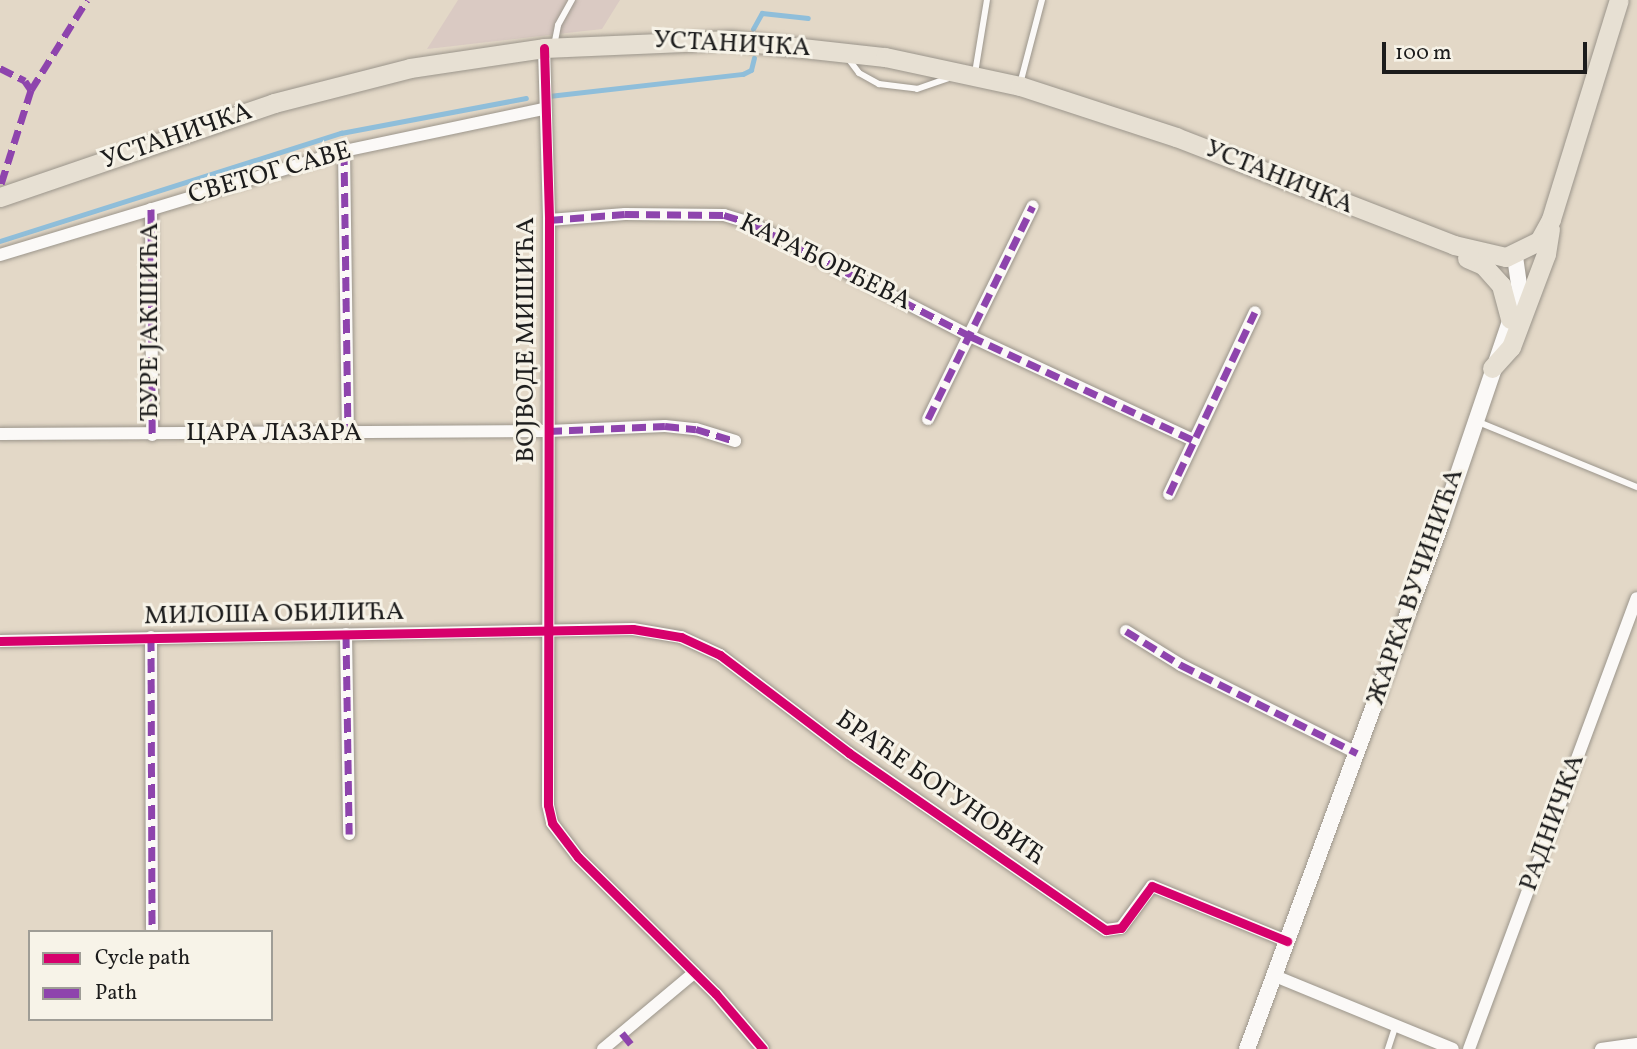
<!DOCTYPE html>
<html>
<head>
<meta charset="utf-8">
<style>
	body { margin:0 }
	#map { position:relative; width:1637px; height:1049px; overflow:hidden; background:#e3d8c7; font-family:Vollkorn,serif }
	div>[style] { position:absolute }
	.industrial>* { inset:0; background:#dacac3 }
	.stream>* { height:4.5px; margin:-2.25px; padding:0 2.25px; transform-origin:2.25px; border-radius:2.25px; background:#8fbeda }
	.roads { filter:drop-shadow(0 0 2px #9b958b) drop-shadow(0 0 2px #9b958b) }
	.service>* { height:6px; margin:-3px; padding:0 3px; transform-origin:3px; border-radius:3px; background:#fbf9f7 }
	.minor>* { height:12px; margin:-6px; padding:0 6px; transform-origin:6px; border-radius:6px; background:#fbf9f7 }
	.tertiary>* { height:16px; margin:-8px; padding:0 8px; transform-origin:8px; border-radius:8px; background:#fbf9f7 }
	.primary>* { height:19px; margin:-9.5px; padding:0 9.5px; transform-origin:9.5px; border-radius:9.5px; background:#e7e0d3 }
	.quiet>* { height:7px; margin-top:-3.5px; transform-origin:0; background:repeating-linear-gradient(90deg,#8e44ad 0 14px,transparent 0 21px) }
	.cycleway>* { height:9px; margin:-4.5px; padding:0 4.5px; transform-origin:4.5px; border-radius:4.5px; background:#d6006c }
	span { translate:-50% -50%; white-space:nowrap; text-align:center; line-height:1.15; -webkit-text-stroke:6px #f7f3e8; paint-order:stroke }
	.street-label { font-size:26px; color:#1c1c1c }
	.legend { position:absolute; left:28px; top:930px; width:245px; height:91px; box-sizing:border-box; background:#f7f3e8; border:2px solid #9f9d96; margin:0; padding:9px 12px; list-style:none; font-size:21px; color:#1c1c1c }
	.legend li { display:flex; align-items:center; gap:14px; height:35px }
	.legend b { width:35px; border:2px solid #9f9d96 }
	.scale { position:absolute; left:1382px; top:42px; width:205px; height:32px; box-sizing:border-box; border:4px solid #1c1c1c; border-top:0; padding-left:9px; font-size:21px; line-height:24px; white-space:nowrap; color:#1c1c1c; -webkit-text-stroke:5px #f7f3e8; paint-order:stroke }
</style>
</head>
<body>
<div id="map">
	<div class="industrial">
		<i style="clip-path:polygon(458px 0,620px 0,602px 29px,427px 49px)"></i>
	</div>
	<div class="stream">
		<i style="left:753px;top:29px;width:18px;rotate:-61deg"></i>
		<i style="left:762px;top:13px;width:46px;rotate:6.2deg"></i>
		<i style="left:549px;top:96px;width:195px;rotate:-6.5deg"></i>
		<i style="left:743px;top:74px;width:9px;rotate:-27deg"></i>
		<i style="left:751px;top:70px;width:12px;rotate:-76deg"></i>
		<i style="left:0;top:241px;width:358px;rotate:-17.6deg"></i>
		<i style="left:341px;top:133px;width:188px;rotate:-10.7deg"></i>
	</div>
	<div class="roads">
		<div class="service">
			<i style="left:554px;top:46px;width:21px;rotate:-79deg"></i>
			<i style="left:558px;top:25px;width:29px;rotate:-61deg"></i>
			<i style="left:847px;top:57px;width:20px;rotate:53deg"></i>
			<i style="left:859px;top:73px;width:23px;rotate:29deg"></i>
			<i style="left:879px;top:84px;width:38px;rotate:7deg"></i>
			<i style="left:917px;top:89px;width:37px;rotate:-19deg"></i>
			<i style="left:975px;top:73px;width:74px;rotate:-80.7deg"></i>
			<i style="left:1020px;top:84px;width:87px;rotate:-75.3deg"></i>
			<i style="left:1476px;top:421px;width:174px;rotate:22.3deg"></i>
			<i style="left:1388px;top:1049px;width:25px;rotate:-72deg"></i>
		</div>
		<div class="minor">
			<i style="left:544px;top:48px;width:172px;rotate:88.3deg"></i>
			<i style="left:549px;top:220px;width:585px;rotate:90.1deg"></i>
			<i style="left:548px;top:805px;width:18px;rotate:77deg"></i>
			<i style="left:552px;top:823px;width:43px;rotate:52.6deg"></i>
			<i style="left:578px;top:857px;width:194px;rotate:44.8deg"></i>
			<i style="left:716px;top:994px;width:72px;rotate:49.5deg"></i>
			<i style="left:344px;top:151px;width:282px;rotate:89.2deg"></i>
			<i style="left:151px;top:209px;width:226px;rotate:89.7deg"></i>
			<i style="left:549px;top:220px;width:76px;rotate:-4.5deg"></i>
			<i style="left:625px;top:214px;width:99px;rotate:0.6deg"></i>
			<i style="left:724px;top:215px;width:30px;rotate:17deg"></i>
			<i style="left:753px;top:224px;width:244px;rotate:27.3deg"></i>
			<i style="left:970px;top:336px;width:246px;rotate:25deg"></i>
			<i style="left:0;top:255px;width:359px;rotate:-16.8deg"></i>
			<i style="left:344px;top:151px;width:203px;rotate:-11.9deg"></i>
			<i style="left:928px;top:419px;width:237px;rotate:-63.8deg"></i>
			<i style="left:0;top:434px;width:548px;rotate:-0.31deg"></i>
			<i style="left:548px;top:431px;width:117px;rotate:-2.4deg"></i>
			<i style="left:665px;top:426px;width:31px;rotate:6deg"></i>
			<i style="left:696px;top:429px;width:41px;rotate:17.1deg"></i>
			<i style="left:1169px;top:494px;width:201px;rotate:-64.7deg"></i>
			<i style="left:1126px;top:631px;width:65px;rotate:31.7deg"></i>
			<i style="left:1181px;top:665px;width:197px;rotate:26.6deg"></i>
			<i style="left:346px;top:634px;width:200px;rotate:89.1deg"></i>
			<i style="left:151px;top:637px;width:292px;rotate:89.8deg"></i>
			<i style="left:0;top:641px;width:633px;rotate:-1.09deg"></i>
			<i style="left:633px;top:629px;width:49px;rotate:9.5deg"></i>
			<i style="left:681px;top:637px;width:43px;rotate:24.8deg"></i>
			<i style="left:720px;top:655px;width:162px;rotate:37.2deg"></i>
			<i style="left:849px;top:753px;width:312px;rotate:34.6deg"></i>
			<i style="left:1106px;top:930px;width:15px;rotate:-8deg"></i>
			<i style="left:1121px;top:928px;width:52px;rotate:-53.6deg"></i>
			<i style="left:1152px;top:886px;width:146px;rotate:22.2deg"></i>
			<i style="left:1275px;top:976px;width:192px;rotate:22.3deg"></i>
			<i style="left:603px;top:1049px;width:119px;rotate:-39.9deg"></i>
			<i style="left:1469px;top:1049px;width:481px;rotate:-69.6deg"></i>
			<i style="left:1601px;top:1049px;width:36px;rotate:-8deg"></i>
		</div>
		<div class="tertiary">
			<i style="left:1247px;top:1049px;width:560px;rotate:-69.72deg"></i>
			<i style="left:1441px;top:524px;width:245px;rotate:-71.2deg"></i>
			<i style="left:1520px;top:292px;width:37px;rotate:-98deg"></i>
		</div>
		<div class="primary">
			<i style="left:0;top:197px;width:290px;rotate:-18.9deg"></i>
			<i style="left:274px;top:103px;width:140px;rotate:-14.4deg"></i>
			<i style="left:410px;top:68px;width:135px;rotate:-8.5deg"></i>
			<i style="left:544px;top:48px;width:186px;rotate:-2.5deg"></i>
			<i style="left:730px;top:40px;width:156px;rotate:6.3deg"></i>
			<i style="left:885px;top:57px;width:138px;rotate:12.1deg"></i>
			<i style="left:1020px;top:86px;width:164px;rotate:18.1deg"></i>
			<i style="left:1176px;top:137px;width:298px;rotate:21.2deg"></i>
			<i style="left:1454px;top:245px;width:53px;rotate:13deg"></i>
			<i style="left:1506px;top:257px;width:37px;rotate:-26deg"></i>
			<i style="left:1539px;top:241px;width:25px;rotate:-61deg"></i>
			<i style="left:1551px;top:219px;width:229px;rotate:-72.8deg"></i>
			<i style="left:1467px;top:258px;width:17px;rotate:24deg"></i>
			<i style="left:1483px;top:265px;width:27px;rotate:48deg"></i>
			<i style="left:1501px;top:285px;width:35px;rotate:75deg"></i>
			<i style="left:1492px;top:368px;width:28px;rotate:-48deg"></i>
			<i style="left:1511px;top:347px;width:99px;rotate:-69.4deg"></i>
			<i style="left:1546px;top:254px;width:25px;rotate:-81deg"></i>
		</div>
	</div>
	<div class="quiet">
		<i style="left:0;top:68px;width:28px;rotate:27deg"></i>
		<i style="left:25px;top:81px;width:11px;rotate:56deg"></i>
		<i style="left:31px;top:90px;width:102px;rotate:107.7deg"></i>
		<i style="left:31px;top:90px;width:106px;rotate:-58.1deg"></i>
		<i style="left:344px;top:151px;width:282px;rotate:89.2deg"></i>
		<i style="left:151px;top:209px;width:226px;rotate:89.7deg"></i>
		<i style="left:549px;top:220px;width:76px;rotate:-4.5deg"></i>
		<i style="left:625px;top:214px;width:99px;rotate:0.6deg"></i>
		<i style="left:724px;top:215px;width:30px;rotate:17deg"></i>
		<i style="left:753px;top:224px;width:244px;rotate:27.3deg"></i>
		<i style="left:970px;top:336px;width:246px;rotate:25deg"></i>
		<i style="left:928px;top:419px;width:237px;rotate:-63.8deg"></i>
		<i style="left:548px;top:431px;width:117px;rotate:-2.4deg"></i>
		<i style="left:665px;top:426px;width:31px;rotate:6deg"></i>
		<i style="left:696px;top:429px;width:41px;rotate:17.1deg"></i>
		<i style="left:1169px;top:494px;width:201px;rotate:-64.7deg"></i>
		<i style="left:1126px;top:631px;width:65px;rotate:31.7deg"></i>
		<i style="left:1181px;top:665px;width:197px;rotate:26.6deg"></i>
		<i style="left:346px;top:634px;width:200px;rotate:89.1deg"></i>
		<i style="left:151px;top:637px;width:292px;rotate:89.8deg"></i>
		<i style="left:622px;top:1033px;width:21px;rotate:51deg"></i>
	</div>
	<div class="cycleway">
		<i style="left:544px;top:48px;width:172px;rotate:88.3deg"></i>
		<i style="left:549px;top:220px;width:585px;rotate:90.1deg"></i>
		<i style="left:548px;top:805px;width:18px;rotate:77deg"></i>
		<i style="left:552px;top:823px;width:43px;rotate:52.6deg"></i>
		<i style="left:578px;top:857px;width:194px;rotate:44.8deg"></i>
		<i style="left:716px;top:994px;width:72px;rotate:49.5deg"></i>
		<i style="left:0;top:641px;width:633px;rotate:-1.09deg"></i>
		<i style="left:633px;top:629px;width:49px;rotate:9.5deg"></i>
		<i style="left:681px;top:637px;width:43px;rotate:24.8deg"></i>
		<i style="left:720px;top:655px;width:162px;rotate:37.2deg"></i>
		<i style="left:849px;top:753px;width:312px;rotate:34.6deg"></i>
		<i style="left:1106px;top:930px;width:15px;rotate:-8deg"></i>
		<i style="left:1121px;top:928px;width:52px;rotate:-53.6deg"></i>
		<i style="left:1152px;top:886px;width:146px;rotate:22.2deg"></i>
	</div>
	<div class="street-label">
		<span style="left:732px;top:45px;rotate:3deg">УСТАНИЧКА</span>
		<span style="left:177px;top:137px;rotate:-19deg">УСТАНИЧКА</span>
		<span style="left:270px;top:174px;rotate:-16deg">СВЕТОГ САВЕ</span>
		<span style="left:1279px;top:178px;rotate:22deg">УСТАНИЧКА</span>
		<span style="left:825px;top:263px;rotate:26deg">КАРАЂОРЂЕВА</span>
		<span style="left:151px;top:322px;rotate:-90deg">ЂУРЕ ЈАКШИЋА</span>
		<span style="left:527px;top:340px;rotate:-90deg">ВОЈВОДЕ МИШИЋА</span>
		<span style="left:274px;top:434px">ЦАРА ЛАЗАРА</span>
		<span style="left:1416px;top:587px;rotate:-71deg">ЖАРКА ВУЧИНИЋА</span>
		<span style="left:274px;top:615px;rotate:-1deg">МИЛОША ОБИЛИЋА</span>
		<span style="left:940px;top:789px;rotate:35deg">БРАЋЕ БОГУНОВИЋ</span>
		<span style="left:1553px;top:823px;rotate:-70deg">РАДНИЧКА</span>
	</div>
	<ul class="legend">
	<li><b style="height:9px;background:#d6006c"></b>Cycle path</li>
	<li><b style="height:9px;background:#8e44ad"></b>Path</li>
	</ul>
	<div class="scale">100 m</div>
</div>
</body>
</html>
